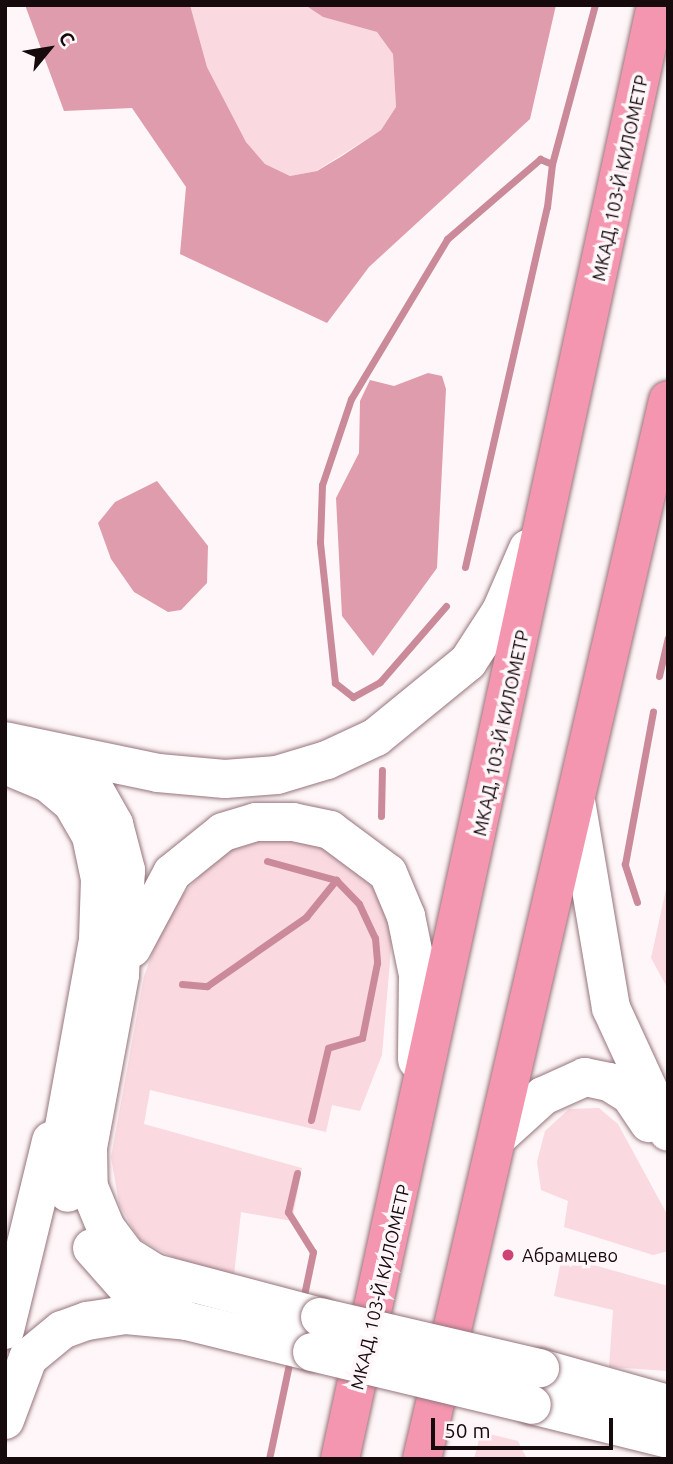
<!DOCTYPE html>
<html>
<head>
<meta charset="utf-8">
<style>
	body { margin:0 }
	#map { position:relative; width:673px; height:1464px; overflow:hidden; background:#fef6f8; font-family:Ubuntu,sans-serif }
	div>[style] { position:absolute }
	.green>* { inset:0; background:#fad9e0 }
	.forest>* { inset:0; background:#de9cad }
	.stream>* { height:7px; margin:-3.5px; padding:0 3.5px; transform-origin:3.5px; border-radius:3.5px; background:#ca8a9a }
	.roads { filter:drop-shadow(0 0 2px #96757c) drop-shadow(0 0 2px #96757c) }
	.secondary>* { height:38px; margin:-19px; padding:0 19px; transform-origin:19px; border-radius:19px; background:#fff }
	.highway>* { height:38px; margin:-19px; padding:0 19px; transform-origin:19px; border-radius:19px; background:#f596b0 }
	.bridges { filter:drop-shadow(0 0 2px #96757c) drop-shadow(0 0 2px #96757c) }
	.secondary-bridge>* { height:38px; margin:-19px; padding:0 19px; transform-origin:19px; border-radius:19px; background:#fff }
	.dots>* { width:19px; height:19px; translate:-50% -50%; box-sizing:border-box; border:4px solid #fef6f8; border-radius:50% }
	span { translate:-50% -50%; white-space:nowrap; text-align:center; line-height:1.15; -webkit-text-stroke:7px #fef6f8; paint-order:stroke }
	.street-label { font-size:18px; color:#160a0d }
	.poi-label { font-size:18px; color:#160a0d }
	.left { translate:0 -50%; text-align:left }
	.frame { position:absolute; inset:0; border:7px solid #160a0d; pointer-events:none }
	.north { position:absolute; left:14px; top:14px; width:70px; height:70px; -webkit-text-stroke:5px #fef6f8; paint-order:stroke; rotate:60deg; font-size:19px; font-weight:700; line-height:28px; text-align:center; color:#160a0d }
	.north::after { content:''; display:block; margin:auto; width:24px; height:32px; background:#160a0d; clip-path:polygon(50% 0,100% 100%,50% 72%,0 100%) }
	.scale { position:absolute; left:431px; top:1418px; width:182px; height:32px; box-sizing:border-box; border:4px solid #160a0d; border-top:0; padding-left:9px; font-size:21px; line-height:24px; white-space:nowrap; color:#160a0d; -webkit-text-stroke:5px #fef6f8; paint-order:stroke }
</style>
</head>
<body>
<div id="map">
	<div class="green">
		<i style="clip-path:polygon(190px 5px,305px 5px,323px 17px,377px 32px,393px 53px,396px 107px,381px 130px,316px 171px,290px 176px,265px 164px,246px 142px,207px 67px)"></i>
		<i style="clip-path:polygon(260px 834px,305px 839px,347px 862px,378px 893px,392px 937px,382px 1055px,360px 1111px,332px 1105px,326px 1132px,150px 1090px,144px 1124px,302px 1168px,292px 1221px,241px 1212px,234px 1275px,186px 1264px,139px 1239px,119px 1204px,111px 1157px,144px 976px,168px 912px,221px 851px)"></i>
		<i style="clip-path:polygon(668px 880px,668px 989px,651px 958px)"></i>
		<i style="clip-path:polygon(599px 1108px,618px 1124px,668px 1216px,668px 1251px,653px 1255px,564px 1227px,568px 1201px,541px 1190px,537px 1162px,545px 1131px,569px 1109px)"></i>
		<i style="clip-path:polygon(562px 1256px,668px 1286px,668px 1371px,609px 1367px,613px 1310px,554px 1296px)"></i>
		<i style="clip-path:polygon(481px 1432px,518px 1441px,527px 1459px,474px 1459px)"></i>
	</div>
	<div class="forest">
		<i style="clip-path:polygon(25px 5px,190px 5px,207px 67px,246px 142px,265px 164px,290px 176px,317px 171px,342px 156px,381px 130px,396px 107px,393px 54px,377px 32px,323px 17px,305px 5px,556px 5px,530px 119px,369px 267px,327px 323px,180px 254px,186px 187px,132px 108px,64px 111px)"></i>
		<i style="clip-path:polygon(428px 373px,442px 376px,446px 389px,437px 568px,373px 656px,342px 616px,336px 498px,359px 453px,360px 401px,370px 380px,394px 386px)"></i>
		<i style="clip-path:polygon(157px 481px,208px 546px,207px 583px,181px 610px,168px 612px,134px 592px,111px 559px,98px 523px,115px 502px)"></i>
	</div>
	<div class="stream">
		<i style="left:465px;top:567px;width:369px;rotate:-77.2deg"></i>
		<i style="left:547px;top:207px;width:43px;rotate:-83.4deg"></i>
		<i style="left:552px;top:164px;width:165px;rotate:-74.9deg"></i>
		<i style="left:446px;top:606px;width:101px;rotate:131deg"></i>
		<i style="left:380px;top:682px;width:31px;rotate:151deg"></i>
		<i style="left:353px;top:697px;width:23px;rotate:-142deg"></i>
		<i style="left:335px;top:683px;width:142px;rotate:-96.1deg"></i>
		<i style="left:320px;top:542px;width:57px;rotate:-88deg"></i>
		<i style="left:322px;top:485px;width:91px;rotate:-71.4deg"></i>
		<i style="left:351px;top:399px;width:187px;rotate:-59deg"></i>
		<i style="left:447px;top:239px;width:123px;rotate:-40.7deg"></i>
		<i style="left:540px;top:159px;width:13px;rotate:23deg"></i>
		<i style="left:659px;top:676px;width:39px;rotate:-77deg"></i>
		<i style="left:381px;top:816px;width:46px;rotate:-88.8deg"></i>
		<i style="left:267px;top:861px;width:72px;rotate:15.4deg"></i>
		<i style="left:336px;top:880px;width:33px;rotate:46deg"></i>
		<i style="left:359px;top:904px;width:38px;rotate:65deg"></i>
		<i style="left:375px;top:938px;width:25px;rotate:85deg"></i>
		<i style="left:377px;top:963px;width:76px;rotate:101.3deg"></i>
		<i style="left:362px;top:1038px;width:35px;rotate:164deg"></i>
		<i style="left:328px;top:1048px;width:74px;rotate:103.3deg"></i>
		<i style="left:637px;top:902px;width:40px;rotate:-108deg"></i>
		<i style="left:625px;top:864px;width:155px;rotate:-79.6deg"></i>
		<i style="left:182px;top:984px;width:25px;rotate:5deg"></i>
		<i style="left:207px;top:986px;width:121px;rotate:-34.9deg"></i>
		<i style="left:306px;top:917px;width:48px;rotate:-51deg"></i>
		<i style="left:297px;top:1173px;width:40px;rotate:103deg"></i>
		<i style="left:288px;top:1212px;width:47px;rotate:58deg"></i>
		<i style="left:313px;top:1252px;width:49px;rotate:101.8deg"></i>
		<i style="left:269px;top:1459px;width:102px;rotate:-78.1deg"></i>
	</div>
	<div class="roads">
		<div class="secondary">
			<i style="left:5px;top:741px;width:156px;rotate:11.8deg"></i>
			<i style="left:158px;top:773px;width:67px;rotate:5.1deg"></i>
			<i style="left:225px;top:779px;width:52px;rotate:-4.4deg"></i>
			<i style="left:277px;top:775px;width:52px;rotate:-16.7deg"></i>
			<i style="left:327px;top:760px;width:54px;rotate:-25.1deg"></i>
			<i style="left:376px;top:737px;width:119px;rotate:-39.2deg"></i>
			<i style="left:468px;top:662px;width:61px;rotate:-57.1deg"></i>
			<i style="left:501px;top:611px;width:68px;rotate:-66.5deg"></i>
			<i style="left:52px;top:757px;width:51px;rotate:36.2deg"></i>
			<i style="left:93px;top:787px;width:43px;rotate:60.4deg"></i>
			<i style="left:114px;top:824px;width:48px;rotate:75.4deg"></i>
			<i style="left:126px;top:870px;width:105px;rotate:93.3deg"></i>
			<i style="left:120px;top:975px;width:176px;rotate:100.5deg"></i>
			<i style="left:88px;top:1148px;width:39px;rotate:89deg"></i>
			<i style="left:89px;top:1187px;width:44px;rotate:67.5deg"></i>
			<i style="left:106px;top:1228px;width:34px;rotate:53deg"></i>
			<i style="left:126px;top:1255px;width:34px;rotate:32deg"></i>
			<i style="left:155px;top:1273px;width:171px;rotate:14.9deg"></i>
			<i style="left:5px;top:765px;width:47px;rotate:22.7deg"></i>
			<i style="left:48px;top:783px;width:31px;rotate:40deg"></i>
			<i style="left:72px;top:803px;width:38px;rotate:60deg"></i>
			<i style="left:91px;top:836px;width:44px;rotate:78.2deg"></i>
			<i style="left:100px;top:879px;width:61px;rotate:91.9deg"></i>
			<i style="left:98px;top:940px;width:201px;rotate:100.3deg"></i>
			<i style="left:62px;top:1138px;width:55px;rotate:83.8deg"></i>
			<i style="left:576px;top:801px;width:210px;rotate:80.4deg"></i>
			<i style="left:611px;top:1008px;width:136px;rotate:65.3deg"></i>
			<i style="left:132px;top:948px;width:85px;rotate:-61.9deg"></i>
			<i style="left:172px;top:873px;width:65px;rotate:-38.8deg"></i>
			<i style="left:223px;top:832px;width:34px;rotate:-17deg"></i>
			<i style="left:256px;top:822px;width:37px"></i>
			<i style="left:293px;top:822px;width:38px;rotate:12deg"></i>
			<i style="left:330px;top:830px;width:72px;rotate:36.6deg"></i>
			<i style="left:388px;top:873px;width:47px;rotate:67.3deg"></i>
			<i style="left:406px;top:916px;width:60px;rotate:78.5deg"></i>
			<i style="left:418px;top:975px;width:85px;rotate:90.7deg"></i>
			<i style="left:498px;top:1137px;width:61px;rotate:-42.3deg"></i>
			<i style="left:543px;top:1096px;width:46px;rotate:-24.3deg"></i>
			<i style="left:585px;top:1077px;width:25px;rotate:12deg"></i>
			<i style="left:609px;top:1082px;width:25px;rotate:32deg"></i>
			<i style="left:630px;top:1095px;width:34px;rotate:56deg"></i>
			<i style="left:92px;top:1248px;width:57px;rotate:48.5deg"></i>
			<i style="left:130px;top:1291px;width:64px;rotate:27.8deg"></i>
			<i style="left:5px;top:1330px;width:195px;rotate:-76.3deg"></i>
			<i style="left:540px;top:1368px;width:133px;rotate:15.7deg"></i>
			<i style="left:532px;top:1405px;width:140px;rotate:14deg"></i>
			<i style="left:5px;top:1420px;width:66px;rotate:-69.6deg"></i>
			<i style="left:28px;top:1358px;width:44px;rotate:-39.5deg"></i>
			<i style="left:62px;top:1330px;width:27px;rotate:-20deg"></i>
			<i style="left:87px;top:1321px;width:39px;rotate:-9deg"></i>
			<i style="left:126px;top:1315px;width:61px;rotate:5.6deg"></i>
			<i style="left:187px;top:1321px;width:129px;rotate:13.9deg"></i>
		</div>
		<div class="highway">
			<i style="left:340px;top:1459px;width:1488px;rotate:-77.74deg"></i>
			<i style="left:422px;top:1459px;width:1087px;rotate:-76.92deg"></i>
		</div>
	</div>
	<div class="bridges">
		<div class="secondary-bridge">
			<i style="left:320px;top:1317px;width:226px;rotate:13.1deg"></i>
			<i style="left:312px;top:1352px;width:226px;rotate:13.5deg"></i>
		</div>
	</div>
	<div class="dots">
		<i style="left:508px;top:1255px;background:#ce4274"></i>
	</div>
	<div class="street-label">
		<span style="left:620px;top:178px;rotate:-78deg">МКАД, 103-Й КИЛОМЕТР</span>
		<span style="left:501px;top:733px;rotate:-78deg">МКАД, 103-Й КИЛОМЕТР</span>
		<span style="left:380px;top:1287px;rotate:-77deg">МКАД, 103-Й КИЛОМЕТР</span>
	</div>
	<div class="poi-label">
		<span class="left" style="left:522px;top:1255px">Абрамцево</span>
	</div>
	<div class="frame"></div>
	<div class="north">С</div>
	<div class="scale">50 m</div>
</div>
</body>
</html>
